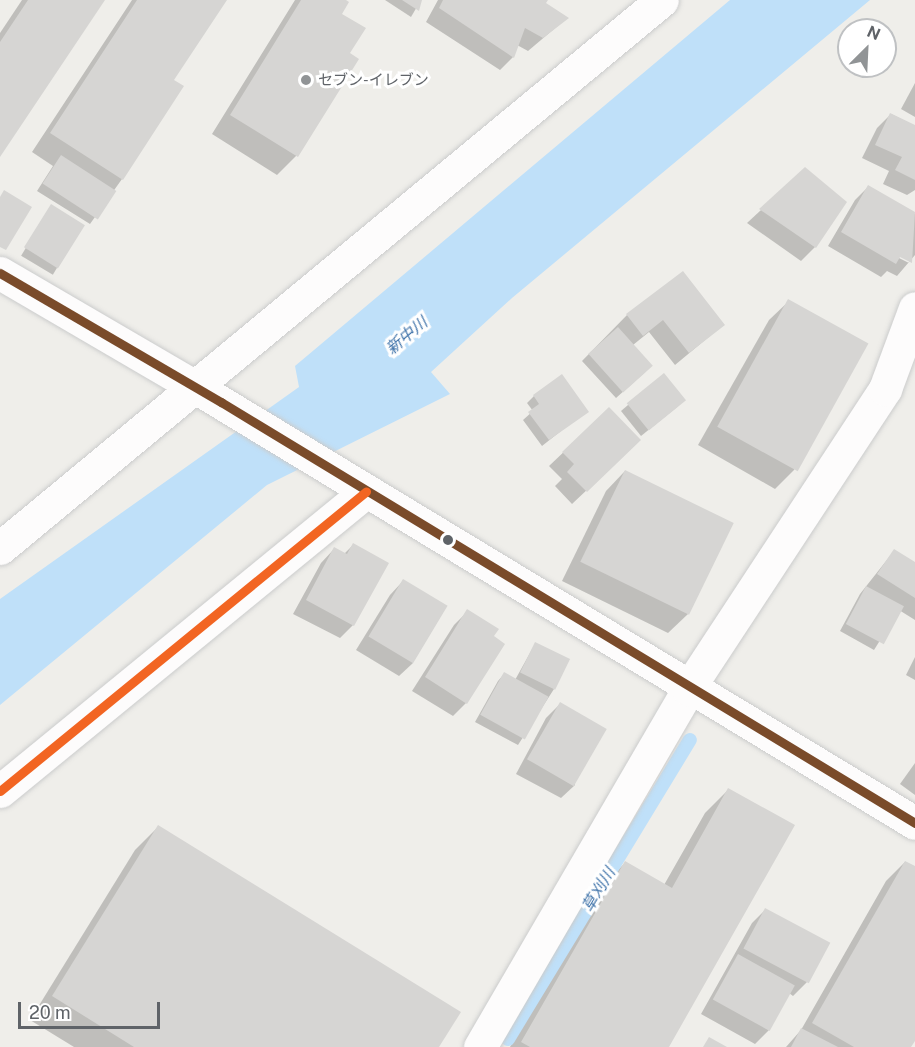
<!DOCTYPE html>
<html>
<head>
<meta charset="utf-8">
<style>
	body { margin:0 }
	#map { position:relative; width:915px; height:1047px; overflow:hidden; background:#efeeea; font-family:"Public Sans","Noto Sans JP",sans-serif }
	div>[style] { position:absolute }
	.water>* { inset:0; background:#bfe0f9 }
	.shadow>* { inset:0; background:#0003; transform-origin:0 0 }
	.stream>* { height:14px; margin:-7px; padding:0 7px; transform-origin:7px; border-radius:7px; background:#bfe0f9 }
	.building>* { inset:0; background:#d6d5d3; transform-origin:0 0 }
	.roads { filter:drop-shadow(0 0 2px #cbcccc) drop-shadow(0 0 2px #cbcccc) }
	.street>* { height:33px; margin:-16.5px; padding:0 16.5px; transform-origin:16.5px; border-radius:16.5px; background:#fdfcfc }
	.secondary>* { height:33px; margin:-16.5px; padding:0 16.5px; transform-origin:16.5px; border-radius:16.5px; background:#fdfcfc }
	.bus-1>* { height:9px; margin:-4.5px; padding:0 4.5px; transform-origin:4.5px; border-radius:4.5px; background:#7a4b2a }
	.bus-2>* { height:9px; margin:-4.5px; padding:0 4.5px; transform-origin:4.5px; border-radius:4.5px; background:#f26522 }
	.dots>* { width:16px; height:16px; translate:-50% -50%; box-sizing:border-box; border:3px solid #fff; border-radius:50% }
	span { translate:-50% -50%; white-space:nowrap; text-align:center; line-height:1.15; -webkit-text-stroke:6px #fff; paint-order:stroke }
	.poi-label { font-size:15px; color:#5f6368 }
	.left { translate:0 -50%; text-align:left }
	.water-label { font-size:16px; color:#4174aa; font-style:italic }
	.north { position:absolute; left:837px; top:18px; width:60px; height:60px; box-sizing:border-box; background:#fff; border:2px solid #bfc1c3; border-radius:50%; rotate:24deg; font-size:16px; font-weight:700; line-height:24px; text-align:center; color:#5f6368 }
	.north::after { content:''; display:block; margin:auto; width:21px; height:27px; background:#919496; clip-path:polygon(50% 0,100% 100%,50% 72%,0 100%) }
	.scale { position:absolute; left:18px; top:1002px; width:142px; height:27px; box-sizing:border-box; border:3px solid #5f6368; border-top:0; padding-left:8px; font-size:18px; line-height:21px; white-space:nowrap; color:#5f6368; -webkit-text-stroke:4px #fff; paint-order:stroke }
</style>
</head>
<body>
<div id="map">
	<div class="water">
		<i style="clip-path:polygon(730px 0,870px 0,512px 298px,431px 372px,450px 394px,267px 485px,0 705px,0 599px,299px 387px,295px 366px)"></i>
	</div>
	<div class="shadow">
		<i style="clip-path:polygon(22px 0,103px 0,0 154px,0 33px)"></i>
		<i style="clip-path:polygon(132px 0,225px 0,172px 80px,122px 179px,90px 224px,37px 191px,53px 166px,32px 152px)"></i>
		<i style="clip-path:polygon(295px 0,343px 0,340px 14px,348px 53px,357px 59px,296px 156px,277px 175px,212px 134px)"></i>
		<i style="clip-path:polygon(385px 0,421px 0,411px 17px)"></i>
		<i style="clip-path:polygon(438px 0,546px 0,544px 4px,567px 18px,528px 51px,517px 45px,513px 57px,500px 70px,426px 22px)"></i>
		<i style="clip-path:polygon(915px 83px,915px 117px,901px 109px)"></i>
		<i style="clip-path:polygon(891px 114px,915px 126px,915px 190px,907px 195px,883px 184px,889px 171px,862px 158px,877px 128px)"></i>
		<i style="clip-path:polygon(805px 169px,815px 247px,801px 261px,747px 223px)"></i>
		<i style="clip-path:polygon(evenodd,868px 187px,915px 214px,915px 255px,897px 276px,887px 271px,881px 277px,828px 246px,855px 200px,868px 187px,895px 252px,909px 260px,909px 263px,893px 255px,895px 252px)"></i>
		<i style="left:51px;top:206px;width:37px;height:58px;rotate:31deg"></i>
		<i style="clip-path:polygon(789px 301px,866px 344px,794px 470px,775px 489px,698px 445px,769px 320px)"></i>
		<i style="clip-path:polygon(627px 315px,723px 325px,675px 365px,649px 332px,633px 345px,644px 373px,616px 398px,582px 361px)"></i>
		<i style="clip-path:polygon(663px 375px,677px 407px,641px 436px,621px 411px)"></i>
		<i style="clip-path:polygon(534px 396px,581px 415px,542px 446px,523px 420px,533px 411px,527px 403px)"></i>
		<i style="clip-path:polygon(609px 409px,625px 454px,572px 504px,555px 486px,562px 479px,549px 466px)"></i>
		<i style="clip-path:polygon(625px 471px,688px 614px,668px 633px,562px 581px,606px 491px)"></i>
		<i style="clip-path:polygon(353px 545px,353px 625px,340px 638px,293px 614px,321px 563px,334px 549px,344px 554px)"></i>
		<i style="clip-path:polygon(894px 551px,915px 564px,915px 620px,899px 610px,874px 650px,840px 631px,860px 594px)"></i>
		<i style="clip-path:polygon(403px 581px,413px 663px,399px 676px,356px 650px,390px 595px)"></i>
		<i style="clip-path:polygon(468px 611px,492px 636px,466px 703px,453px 716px,412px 691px,454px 625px)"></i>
		<i style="clip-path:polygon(535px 644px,554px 689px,518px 745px,475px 722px,498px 681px,504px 674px,515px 680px)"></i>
		<i style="clip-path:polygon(915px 657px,915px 680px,906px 675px)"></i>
		<i style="clip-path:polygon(560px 704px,575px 785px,561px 798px,516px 774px,546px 718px)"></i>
		<i style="clip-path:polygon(915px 763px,915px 795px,900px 784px)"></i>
		<i style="clip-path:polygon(728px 790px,667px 1047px,510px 1047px,602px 886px,625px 863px,664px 885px,705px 813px)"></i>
		<i style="clip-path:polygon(158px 827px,437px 1047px,74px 1047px,30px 1020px,135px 850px)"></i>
		<i style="clip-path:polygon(905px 862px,915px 868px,915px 1038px,910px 1047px,786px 1047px,801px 1030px,886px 881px)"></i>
		<i style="clip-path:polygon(765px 910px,807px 982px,793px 996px,789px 993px,769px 1030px,755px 1044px,701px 1014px,752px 923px)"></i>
	</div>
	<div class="stream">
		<i style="left:508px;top:1039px;width:350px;rotate:-58.7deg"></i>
	</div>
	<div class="building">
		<i style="clip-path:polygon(28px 0,105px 0,0 157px,0 42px)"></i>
		<i style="clip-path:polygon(137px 0,227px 0,174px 80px,184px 86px,123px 180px,50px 133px)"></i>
		<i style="clip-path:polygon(301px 0,346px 0,349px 2px,342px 14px,366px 28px,350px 53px,359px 59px,298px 157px,230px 115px)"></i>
		<i style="clip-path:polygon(402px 0,422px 0,419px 11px)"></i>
		<i style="clip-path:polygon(443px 0,548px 0,546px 3px,569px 18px,543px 38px,525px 28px,514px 58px,439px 8px)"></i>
		<i style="clip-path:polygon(890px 113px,915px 125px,915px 180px,895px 170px,902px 157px,875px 145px)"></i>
		<i style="left:61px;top:155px;width:66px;height:34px;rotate:33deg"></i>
		<i style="clip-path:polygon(805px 167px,847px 202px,816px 248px,759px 209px)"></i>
		<i style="clip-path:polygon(868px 185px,915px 212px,912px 263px,900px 257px,896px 264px,841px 232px)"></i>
		<i style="clip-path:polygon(4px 190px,32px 207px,6px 250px,0 247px,0 197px)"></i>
		<i style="left:51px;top:204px;width:40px;height:51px;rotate:32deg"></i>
		<i style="clip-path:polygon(683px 271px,725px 325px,689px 353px,663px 320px,643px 336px,626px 314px)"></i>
		<i style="left:788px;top:299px;width:92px;height:146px;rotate:29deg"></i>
		<i style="left:618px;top:327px;width:52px;height:40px;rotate:48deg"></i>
		<i style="left:664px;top:373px;width:35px;height:48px;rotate:51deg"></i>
		<i style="clip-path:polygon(562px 374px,589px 412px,549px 440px,528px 412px,539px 404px,533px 395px)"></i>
		<i style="clip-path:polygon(609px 407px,641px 440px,587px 492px,567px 472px,574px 464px,562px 452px)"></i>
		<i style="left:625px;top:470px;width:121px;height:102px;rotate:26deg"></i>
		<i style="clip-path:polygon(353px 543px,389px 563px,354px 626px,306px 600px,334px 547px,347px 554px)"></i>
		<i style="clip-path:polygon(894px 549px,915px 562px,915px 598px,877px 574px)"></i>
		<i style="left:403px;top:579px;width:52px;height:67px;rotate:31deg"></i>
		<i style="left:866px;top:586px;width:43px;height:43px;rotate:28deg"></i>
		<i style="clip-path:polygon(467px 609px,499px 629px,494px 636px,505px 644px,467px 704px,425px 677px)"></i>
		<i style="left:535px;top:642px;width:39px;height:34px;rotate:26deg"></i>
		<i style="left:504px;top:672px;width:51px;height:49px;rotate:29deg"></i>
		<i style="left:560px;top:702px;width:54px;height:66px;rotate:30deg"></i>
		<i style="clip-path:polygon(728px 788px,795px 825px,669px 1047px,530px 1047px,521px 1042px,625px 861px,672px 888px)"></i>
		<i style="clip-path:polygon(158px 825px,461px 1012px,439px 1047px,134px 1047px,52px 996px)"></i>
		<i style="clip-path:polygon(905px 861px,915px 866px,915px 1041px,911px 1047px,854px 1047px,812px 1023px)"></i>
		<i style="left:765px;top:908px;width:74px;height:46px;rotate:28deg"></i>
		<i style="left:738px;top:954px;width:65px;height:52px;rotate:29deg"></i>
		<i style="clip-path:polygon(801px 1028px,838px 1047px,791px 1047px)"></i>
		<i style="clip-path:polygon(709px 1037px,727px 1047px,703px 1047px)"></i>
	</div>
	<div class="roads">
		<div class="street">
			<i style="left:0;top:273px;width:228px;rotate:30.3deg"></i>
			<i style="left:0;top:791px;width:473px;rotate:-39.3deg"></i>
			<i style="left:480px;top:1047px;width:414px;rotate:-59.8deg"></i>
			<i style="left:688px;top:689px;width:359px;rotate:-56.7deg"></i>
			<i style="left:885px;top:389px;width:86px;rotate:-69.7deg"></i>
		</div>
		<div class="secondary">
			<i style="left:197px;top:388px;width:839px;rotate:31.21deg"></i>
			<i style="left:0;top:548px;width:859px;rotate:-39.62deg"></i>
		</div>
	</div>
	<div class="bus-1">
		<i style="left:0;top:273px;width:256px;rotate:30.3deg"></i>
		<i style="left:221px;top:402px;width:812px;rotate:31.24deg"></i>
	</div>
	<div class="bus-2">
		<i style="left:0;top:791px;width:473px;rotate:-39.3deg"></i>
	</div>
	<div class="dots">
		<i style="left:306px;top:80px;background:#919496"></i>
		<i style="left:448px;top:540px;background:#5f6368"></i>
	</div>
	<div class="poi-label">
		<span class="left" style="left:318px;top:80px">セブン-イレブン</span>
	</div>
	<div class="water-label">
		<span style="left:407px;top:336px;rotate:-40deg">新中川</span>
		<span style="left:599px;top:890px;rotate:-59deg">草刈川</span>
	</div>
	<div class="north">N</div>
	<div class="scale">20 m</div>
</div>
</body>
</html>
